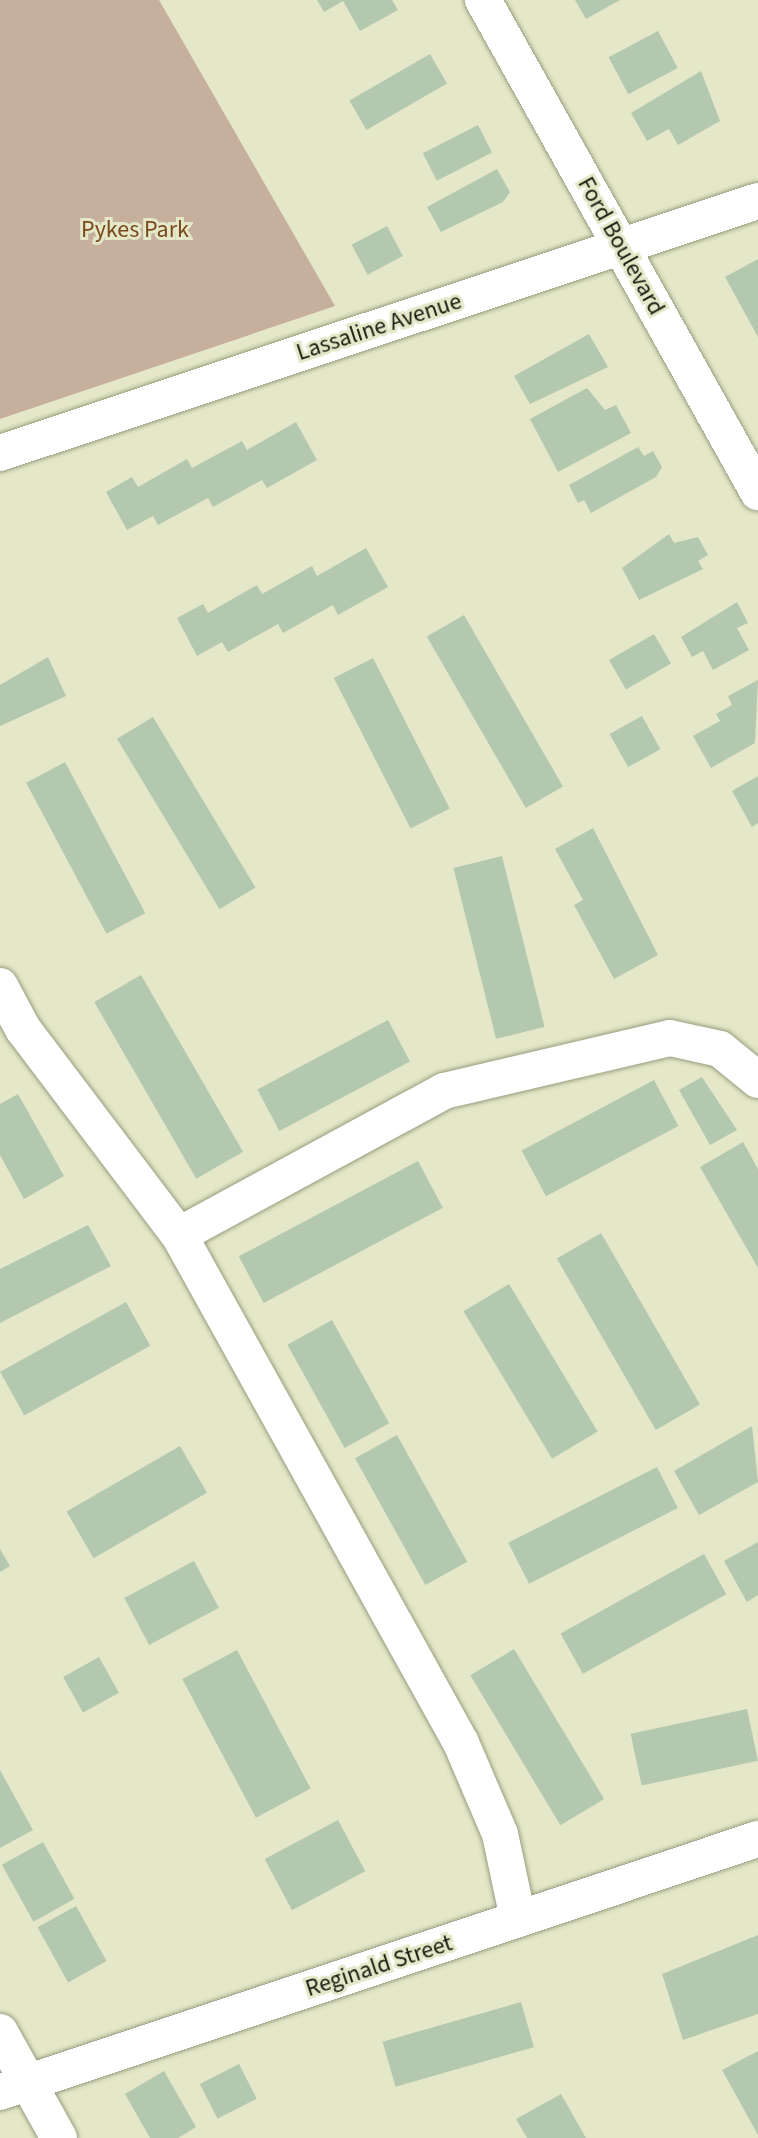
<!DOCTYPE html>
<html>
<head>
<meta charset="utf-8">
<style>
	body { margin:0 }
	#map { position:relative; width:758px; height:2138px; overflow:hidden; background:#e4e8c8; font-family:"Source Sans 3",sans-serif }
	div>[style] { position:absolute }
	.green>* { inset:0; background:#c6af9d }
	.building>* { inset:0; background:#b4c8af; transform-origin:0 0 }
	.roads { filter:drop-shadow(0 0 2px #999c7f) drop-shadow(0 0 2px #999c7f) }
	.street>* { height:36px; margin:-18px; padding:0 18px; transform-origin:18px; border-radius:18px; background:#fff }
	span { translate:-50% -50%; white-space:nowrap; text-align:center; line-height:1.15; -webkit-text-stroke:6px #e4e8c8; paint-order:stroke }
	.park-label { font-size:24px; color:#7a4a1e }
	.street-label { font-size:24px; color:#1b1c11 }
</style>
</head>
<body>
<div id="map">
	<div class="green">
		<i style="clip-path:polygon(0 0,159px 0,335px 306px,0 419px)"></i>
	</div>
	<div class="building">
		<i style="clip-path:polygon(317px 0,392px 0,398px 10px,360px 31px,343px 1px,324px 12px)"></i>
		<i style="clip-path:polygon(575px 0,620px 0,586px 19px)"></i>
		<i style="left:658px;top:31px;width:42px;height:56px;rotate:62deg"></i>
		<i style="left:430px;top:54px;width:34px;height:93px;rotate:60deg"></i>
		<i style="clip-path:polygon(701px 71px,720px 121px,678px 145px,669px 129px,647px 141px,631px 113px)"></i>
		<i style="left:478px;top:125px;width:31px;height:62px;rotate:63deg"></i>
		<i style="clip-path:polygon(497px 169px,510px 192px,503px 202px,441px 232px,427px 207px)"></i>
		<i style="left:387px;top:226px;width:34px;height:40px;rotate:62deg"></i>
		<i style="clip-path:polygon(758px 259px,758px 337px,725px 277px)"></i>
		<i style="clip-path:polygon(589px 334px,608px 367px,530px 404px,514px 376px)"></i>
		<i style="clip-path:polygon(587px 388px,605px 410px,616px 405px,631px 433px,558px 472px,530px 419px)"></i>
		<i style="clip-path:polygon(296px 422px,317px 460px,267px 488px,262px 480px,213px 507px,208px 498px,158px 525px,153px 516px,127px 530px,106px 492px,132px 477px,138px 487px,187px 459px,192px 468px,242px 441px,247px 450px)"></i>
		<i style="clip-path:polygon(638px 447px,644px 456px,653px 451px,662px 467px,656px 477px,591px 513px,584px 500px,578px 503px,569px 485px)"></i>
		<i style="clip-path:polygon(669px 534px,674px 543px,698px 537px,708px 555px,698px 561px,703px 569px,639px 600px,622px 568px)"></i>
		<i style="clip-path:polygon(366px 548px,388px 587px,338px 615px,333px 605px,283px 633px,278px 624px,228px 652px,222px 642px,197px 656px,177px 618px,203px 604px,208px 613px,257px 585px,262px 594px,312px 566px,317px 576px)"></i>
		<i style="clip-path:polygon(737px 602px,748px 623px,737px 628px,749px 650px,713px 670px,703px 651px,692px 657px,681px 637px)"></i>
		<i style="left:464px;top:615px;width:198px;height:43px;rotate:60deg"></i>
		<i style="left:654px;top:634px;width:34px;height:52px;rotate:60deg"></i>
		<i style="clip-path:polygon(48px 657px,66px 696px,0 726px,0 685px)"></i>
		<i style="left:373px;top:658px;width:169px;height:44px;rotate:63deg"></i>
		<i style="clip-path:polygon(758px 680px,755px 743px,711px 768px,693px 736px,720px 721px,716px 714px,732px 705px,728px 696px)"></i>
		<i style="left:642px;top:716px;width:38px;height:37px;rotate:61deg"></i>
		<i style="left:153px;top:717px;width:199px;height:42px;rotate:59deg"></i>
		<i style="left:65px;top:762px;width:171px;height:44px;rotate:62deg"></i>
		<i style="clip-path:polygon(758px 776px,758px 823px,752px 827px,732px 791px)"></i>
		<i style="clip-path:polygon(593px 828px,658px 955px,614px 979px,574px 905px,583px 900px,555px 849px)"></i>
		<i style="left:502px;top:856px;width:176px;height:50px;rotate:76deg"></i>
		<i style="left:141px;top:975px;width:204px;height:54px;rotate:60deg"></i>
		<i style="left:388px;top:1020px;width:47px;height:148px;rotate:62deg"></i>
		<i style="clip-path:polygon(702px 1077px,737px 1130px,710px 1145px,679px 1090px)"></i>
		<i style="left:654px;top:1080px;width:52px;height:150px;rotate:62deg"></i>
		<i style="clip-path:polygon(18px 1094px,64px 1176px,24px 1199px,0 1155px,0 1104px)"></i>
		<i style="clip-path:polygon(743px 1142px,758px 1169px,758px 1268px,700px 1167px)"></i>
		<i style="left:418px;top:1161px;width:53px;height:203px;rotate:62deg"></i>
		<i style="clip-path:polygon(88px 1225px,111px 1266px,0 1323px,0 1269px)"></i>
		<i style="left:601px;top:1233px;width:198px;height:51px;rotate:60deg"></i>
		<i style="left:509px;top:1284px;width:172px;height:53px;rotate:59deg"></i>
		<i style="left:126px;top:1302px;width:50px;height:144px;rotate:61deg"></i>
		<i style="left:332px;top:1320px;width:118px;height:51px;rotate:61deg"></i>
		<i style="clip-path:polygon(752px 1426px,758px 1482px,699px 1515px,674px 1471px)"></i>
		<i style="left:397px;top:1435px;width:145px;height:48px;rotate:61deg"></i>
		<i style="left:180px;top:1446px;width:54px;height:131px;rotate:60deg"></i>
		<i style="left:657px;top:1467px;width:46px;height:167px;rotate:63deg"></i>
		<i style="clip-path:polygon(758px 1542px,758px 1595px,747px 1602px,724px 1561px)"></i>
		<i style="clip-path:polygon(0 1549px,10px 1566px,0 1572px)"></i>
		<i style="left:704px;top:1554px;width:46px;height:164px;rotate:61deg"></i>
		<i style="left:194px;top:1561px;width:53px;height:79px;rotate:62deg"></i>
		<i style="left:514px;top:1649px;width:175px;height:51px;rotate:59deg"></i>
		<i style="left:237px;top:1650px;width:157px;height:62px;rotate:62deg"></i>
		<i style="left:99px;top:1657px;width:41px;height:41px;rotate:61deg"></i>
		<i style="left:747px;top:1709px;width:53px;height:119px;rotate:78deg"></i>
		<i style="clip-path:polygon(0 1770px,33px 1830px,0 1848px)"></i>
		<i style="left:338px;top:1820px;width:58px;height:83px;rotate:62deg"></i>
		<i style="left:43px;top:1842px;width:65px;height:47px;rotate:61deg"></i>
		<i style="left:76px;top:1906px;width:63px;height:44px;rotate:61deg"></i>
		<i style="clip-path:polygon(758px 1935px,758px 2014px,683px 2040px,662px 1974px)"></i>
		<i style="left:521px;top:2002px;width:47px;height:144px;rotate:74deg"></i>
		<i style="clip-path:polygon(758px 2051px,758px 2135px,722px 2070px)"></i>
		<i style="left:239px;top:2064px;width:39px;height:44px;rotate:63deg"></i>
		<i style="clip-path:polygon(164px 2071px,196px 2127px,178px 2138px,150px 2138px,125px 2094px)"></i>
		<i style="clip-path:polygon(561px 2094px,586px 2138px,527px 2138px,516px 2119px)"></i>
	</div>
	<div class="roads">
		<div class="street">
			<i style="left:483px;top:0;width:564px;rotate:60.8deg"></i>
			<i style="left:0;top:453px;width:799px;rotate:-18.39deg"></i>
			<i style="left:0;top:986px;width:49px;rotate:61.9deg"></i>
			<i style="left:23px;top:1029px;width:258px;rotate:52.9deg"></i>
			<i style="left:179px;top:1235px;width:581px;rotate:60.96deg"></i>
			<i style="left:461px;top:1743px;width:99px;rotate:66.8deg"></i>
			<i style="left:500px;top:1834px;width:87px;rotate:78deg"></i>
			<i style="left:179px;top:1235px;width:302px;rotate:-28.5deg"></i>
			<i style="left:444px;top:1091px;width:232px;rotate:-13.2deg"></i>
			<i style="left:670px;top:1038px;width:51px;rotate:12.4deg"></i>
			<i style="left:720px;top:1049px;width:49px;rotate:39.2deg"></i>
			<i style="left:0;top:2032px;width:121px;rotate:60.9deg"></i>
			<i style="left:0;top:2092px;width:799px;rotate:-18.46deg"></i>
		</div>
	</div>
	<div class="park-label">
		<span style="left:135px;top:230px">Pykes Park</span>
	</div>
	<div class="street-label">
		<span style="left:621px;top:246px;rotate:61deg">Ford Boulevard</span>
		<span style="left:379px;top:327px;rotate:-18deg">Lassaline Avenue</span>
		<span style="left:379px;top:1966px;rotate:-18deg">Reginald Street</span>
	</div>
</div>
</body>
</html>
